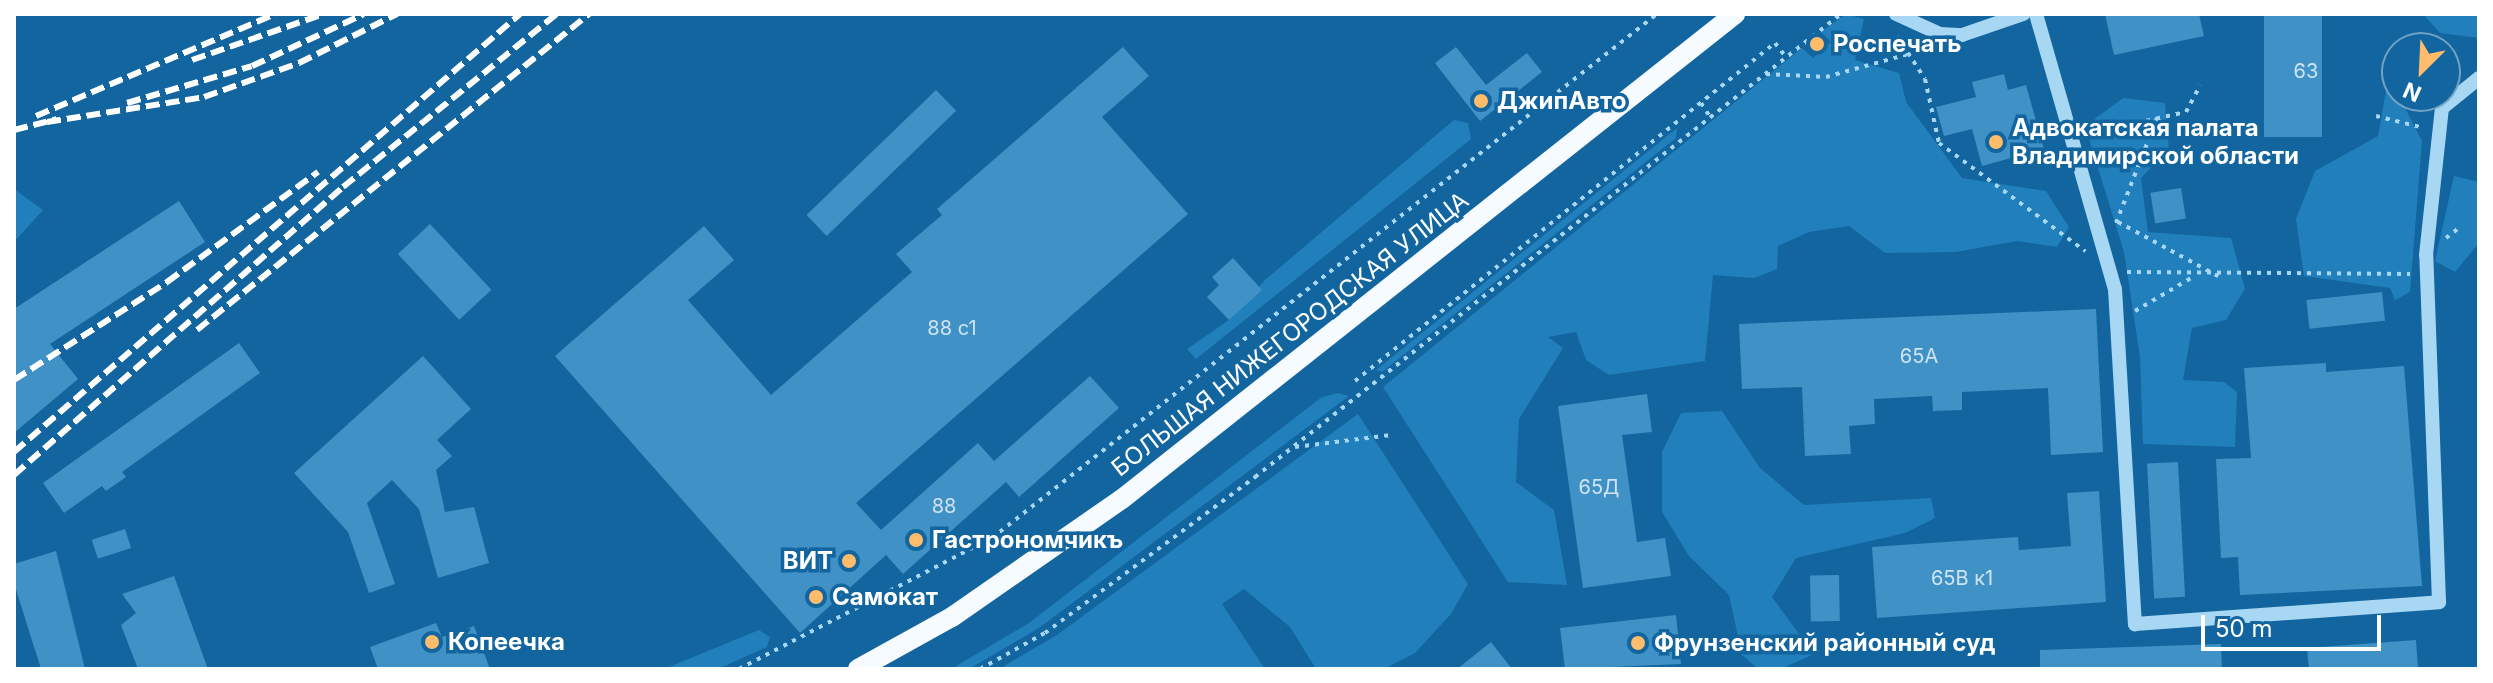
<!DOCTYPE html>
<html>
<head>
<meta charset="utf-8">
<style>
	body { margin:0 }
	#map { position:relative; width:2493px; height:683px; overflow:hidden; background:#12659e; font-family:Inter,sans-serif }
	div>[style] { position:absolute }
	.green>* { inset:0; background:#217fbb }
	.building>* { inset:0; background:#3f91c6; transform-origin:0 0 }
	.path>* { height:4px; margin-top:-2px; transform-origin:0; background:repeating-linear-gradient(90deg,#a8d7f4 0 4px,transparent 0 10px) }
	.minor>* { height:14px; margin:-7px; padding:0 7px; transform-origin:7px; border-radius:7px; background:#a8d7f4 }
	.major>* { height:20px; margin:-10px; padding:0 10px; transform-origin:10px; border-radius:10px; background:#f6fbff }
	.rail>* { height:6px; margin-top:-3px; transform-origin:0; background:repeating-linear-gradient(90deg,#fff 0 14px,transparent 0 20px) }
	.dots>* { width:22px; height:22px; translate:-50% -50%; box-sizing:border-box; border:4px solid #12659e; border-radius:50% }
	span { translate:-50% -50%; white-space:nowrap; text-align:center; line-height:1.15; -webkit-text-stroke:7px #12659e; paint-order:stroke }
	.number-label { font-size:20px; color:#cfe4f1 }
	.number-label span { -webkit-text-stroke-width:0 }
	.poi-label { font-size:24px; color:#fff; font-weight:700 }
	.left { translate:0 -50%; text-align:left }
	.right { translate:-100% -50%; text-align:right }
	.street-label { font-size:24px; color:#fff }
	.frame { position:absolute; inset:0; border:16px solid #fff; pointer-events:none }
	.north { position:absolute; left:2381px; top:32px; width:80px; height:80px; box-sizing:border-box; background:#12659e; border:2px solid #71a3c5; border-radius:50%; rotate:204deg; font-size:22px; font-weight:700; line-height:32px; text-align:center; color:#fff }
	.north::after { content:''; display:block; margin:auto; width:28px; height:36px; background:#ffbd6c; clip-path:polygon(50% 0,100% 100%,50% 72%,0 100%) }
	.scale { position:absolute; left:2201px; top:615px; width:180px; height:36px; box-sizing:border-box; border:4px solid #fff; border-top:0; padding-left:10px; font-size:24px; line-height:28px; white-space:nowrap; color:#fff; -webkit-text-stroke:6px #12659e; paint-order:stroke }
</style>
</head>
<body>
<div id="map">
	<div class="green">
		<i style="clip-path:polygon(1846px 14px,1864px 19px,1855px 60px,1899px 73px,1906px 102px,1962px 178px,2046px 191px,2069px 227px,2057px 247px,2017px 241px,1956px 252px,1885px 253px,1849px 226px,1809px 232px,1778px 246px,1777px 269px,1754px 278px,1713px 275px,1705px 361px,1609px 375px,1586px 360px,1576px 332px,1548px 337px,1563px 348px,1519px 419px,1516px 482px,1554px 510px,1567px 585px,1508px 582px,1383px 387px,1802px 48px,1813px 58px,1831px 42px,1821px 32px)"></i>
		<i style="clip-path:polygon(2423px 14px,2479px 14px,2479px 38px,2440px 33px)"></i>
		<i style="clip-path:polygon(2386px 91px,2404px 106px,2422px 141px,2410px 292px,2395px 300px,2390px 288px,2304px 276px,2296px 219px,2315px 171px,2378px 136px)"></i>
		<i style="clip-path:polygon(2123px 98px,2165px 103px,2169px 149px,2141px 178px,2148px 232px,2231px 238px,2245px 289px,2226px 320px,2192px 328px,2183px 380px,2224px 382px,2237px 392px,2235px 447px,2143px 444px,2140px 357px,2124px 252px,2085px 126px)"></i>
		<i style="clip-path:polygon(1454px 120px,1468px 123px,1471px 139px,1196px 359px,1187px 349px,1229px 320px,1265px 280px)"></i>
		<i style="clip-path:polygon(1677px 128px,1676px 138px,1382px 372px,1376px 370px)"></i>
		<i style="clip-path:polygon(2454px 176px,2479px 182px,2479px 243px,2455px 272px,2435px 261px)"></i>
		<i style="clip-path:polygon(14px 189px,43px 210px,14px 242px)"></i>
		<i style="clip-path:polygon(1338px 393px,1349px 396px,1039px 628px,969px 669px,951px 669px,1029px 623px,1322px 397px)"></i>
		<i style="clip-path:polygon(1722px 411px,1760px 468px,1804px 505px,1931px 498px,1935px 518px,1905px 533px,1796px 558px,1772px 597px,1814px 654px,1781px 669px,1758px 669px,1742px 655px,1729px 595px,1689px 556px,1662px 512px,1662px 452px,1681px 413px)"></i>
		<i style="clip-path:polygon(1358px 414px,1468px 584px,1451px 614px,1415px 653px,1384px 669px,1316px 669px,1290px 627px,1244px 589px,1222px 604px,1265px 669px,999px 669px,1057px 635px)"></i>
		<i style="clip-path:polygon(759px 630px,770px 637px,767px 647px,718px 669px,664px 669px)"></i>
	</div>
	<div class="building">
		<i style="clip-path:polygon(2105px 14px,2199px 14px,2204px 36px,2114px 55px)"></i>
		<i style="left:2264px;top:14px;width:58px;height:123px"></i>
		<i style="clip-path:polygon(1123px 47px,1149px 76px,1102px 117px,1188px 214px,856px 503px,881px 530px,978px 443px,994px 461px,1090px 376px,1119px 408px,1019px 497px,1006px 482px,903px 574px,886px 555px,800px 633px,555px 356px,704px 226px,734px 260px,688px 300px,771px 395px,912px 272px,896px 254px,942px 215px,937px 209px)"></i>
		<i style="clip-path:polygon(1456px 47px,1486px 85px,1527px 53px,1542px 72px,1480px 121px,1435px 63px)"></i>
		<i style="clip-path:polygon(2004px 74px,2008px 90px,2026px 85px,2044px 149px,1982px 166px,1972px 129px,1944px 136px,1936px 107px,1976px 97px,1972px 82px)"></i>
		<i style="left:936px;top:90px;width:29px;height:180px;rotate:46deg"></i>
		<i style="left:2181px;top:188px;width:31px;height:31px;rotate:81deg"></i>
		<i style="clip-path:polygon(179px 201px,205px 242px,50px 344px,78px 379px,14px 433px,14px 309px)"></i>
		<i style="left:430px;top:224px;width:90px;height:44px;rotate:47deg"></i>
		<i style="clip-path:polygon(1233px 258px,1262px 290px,1229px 320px,1207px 297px,1219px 285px,1212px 277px)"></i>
		<i style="left:2382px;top:292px;width:29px;height:76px;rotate:84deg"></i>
		<i style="clip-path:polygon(2096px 309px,2103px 452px,2051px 455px,2048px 388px,1962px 392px,1962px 410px,1933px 411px,1932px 396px,1874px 399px,1875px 424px,1849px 426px,1851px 454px,1805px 456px,1802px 387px,1742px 389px,1739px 324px)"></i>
		<i style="clip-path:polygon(239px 343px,260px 373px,122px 472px,126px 477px,106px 491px,102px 486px,64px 513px,43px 483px)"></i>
		<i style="clip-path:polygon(423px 356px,471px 409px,437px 440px,452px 456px,436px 470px,445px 512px,474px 507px,489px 563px,438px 578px,419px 509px,392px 480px,367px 503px,395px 584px,369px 593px,348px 532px,294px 473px)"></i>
		<i style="clip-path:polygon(2326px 363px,2326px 372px,2404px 366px,2422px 586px,2240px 595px,2238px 557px,2221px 558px,2216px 459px,2251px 458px,2244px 368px)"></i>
		<i style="clip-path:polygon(1647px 394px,1652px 432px,1622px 435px,1637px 542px,1665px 538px,1671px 576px,1583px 588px,1558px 406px)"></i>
		<i style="left:2178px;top:462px;width:135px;height:31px;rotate:87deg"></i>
		<i style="clip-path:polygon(2099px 491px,2106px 602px,1877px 618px,1872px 547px,2018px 537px,2019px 550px,2071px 546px,2067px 493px)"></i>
		<i style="left:125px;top:529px;width:20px;height:35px;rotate:72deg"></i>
		<i style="clip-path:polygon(56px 551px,85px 669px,41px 669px,14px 583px,14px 564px)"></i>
		<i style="left:1839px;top:575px;width:46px;height:29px;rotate:89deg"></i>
		<i style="clip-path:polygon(174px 576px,208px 669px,138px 669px,121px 625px,136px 613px,122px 594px)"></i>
		<i style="clip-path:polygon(1676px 615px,1681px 664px,1565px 669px,1560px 628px)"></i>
		<i style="clip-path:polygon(436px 623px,442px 637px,474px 626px,490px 669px,378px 669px,370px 647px)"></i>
		<i style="clip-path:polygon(2416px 640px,2418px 669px,2309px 669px,2307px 648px)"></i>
		<i style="clip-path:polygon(1491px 642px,1512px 669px,1457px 669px)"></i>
		<i style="clip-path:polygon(2221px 644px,2222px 669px,2040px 669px,2040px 650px)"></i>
	</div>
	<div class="path">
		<i style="left:1897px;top:36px;width:51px;rotate:56.9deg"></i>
		<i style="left:1925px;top:79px;width:66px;rotate:77.7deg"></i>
		<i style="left:1939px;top:143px;width:182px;rotate:36.5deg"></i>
		<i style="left:1766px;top:74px;width:60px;rotate:2.9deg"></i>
		<i style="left:1826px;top:77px;width:89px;rotate:-15.6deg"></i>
		<i style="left:1701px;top:103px;width:17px;rotate:57deg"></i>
		<i style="left:2376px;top:116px;width:45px;rotate:14deg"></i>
		<i style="left:2088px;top:134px;width:100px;rotate:-12.7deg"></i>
		<i style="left:2186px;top:112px;width:30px;rotate:-62deg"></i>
		<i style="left:2118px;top:222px;width:114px;rotate:28.4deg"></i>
		<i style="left:2116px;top:223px;width:113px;rotate:-68.7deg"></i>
		<i style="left:2446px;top:238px;width:18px;rotate:-38deg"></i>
		<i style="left:2127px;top:272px;width:283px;rotate:0.4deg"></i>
		<i style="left:2135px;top:311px;width:67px;rotate:-30.4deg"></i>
		<i style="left:1355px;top:381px;width:539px;rotate:-38.83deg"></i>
		<i style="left:1775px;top:43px;width:18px;rotate:52deg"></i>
		<i style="left:1295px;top:447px;width:97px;rotate:-7.1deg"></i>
		<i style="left:739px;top:669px;width:285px;rotate:-27.4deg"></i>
		<i style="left:992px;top:538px;width:847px;rotate:-38.24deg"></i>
		<i style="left:980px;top:669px;width:74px;rotate:-29deg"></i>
		<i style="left:1045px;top:633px;width:262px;rotate:-36.6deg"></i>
		<i style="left:1255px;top:477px;width:747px;rotate:-38.31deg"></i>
	</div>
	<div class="minor">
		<i style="left:1896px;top:14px;width:48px;rotate:24.4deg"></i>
		<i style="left:1940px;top:34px;width:22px;rotate:3deg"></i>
		<i style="left:1962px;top:35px;width:65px;rotate:-19deg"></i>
		<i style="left:2036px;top:14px;width:286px;rotate:74deg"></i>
		<i style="left:2115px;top:289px;width:336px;rotate:86.6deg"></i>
		<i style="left:2135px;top:624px;width:305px;rotate:-4.1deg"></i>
		<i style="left:2439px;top:602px;width:347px;rotate:-92.1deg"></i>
		<i style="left:2426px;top:255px;width:148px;rotate:-83.8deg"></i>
		<i style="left:2442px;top:108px;width:48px;rotate:-39deg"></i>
	</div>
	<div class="major">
		<i style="left:858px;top:669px;width:107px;rotate:-29deg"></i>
		<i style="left:952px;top:617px;width:207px;rotate:-34.8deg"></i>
		<i style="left:1122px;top:499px;width:782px;rotate:-38.35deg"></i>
	</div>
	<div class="rail">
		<i style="left:192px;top:60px;width:139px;rotate:-19.3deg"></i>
		<i style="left:127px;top:103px;width:130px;rotate:-16.5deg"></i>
		<i style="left:252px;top:66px;width:123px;rotate:-24.9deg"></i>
		<i style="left:36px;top:116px;width:260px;rotate:-23.1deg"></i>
		<i style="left:47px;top:122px;width:159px;rotate:-9deg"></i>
		<i style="left:204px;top:97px;width:101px;rotate:-19.7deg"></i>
		<i style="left:299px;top:63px;width:110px;rotate:-26.6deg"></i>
		<i style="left:14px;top:130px;width:44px;rotate:-14.3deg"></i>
		<i style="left:197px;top:330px;width:504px;rotate:-38.87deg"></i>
		<i style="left:14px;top:380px;width:182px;rotate:-32.6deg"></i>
		<i style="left:167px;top:282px;width:187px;rotate:-36.1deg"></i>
		<i style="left:14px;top:452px;width:669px;rotate:-40.88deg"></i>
		<i style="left:14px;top:475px;width:437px;rotate:-41.2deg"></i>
		<i style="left:343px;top:187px;width:275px;rotate:-39deg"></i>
	</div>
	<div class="dots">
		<i style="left:1817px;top:44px;background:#ffbd6c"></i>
		<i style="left:1481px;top:101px;background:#ffbd6c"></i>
		<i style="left:1996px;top:142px;background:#ffbd6c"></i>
		<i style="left:916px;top:540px;background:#ffbd6c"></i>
		<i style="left:849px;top:561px;background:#ffbd6c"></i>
		<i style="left:816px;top:597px;background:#ffbd6c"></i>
		<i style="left:432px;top:642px;background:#ffbd6c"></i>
		<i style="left:1638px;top:643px;background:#ffbd6c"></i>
	</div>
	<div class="number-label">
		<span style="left:2306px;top:71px">63</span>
		<span style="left:952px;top:328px">88 с1</span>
		<span style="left:1919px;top:356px">65А</span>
		<span style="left:1599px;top:487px">65Д</span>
		<span style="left:944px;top:506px">88</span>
		<span style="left:1962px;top:578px">65В к1</span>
	</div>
	<div class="poi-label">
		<span class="left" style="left:1833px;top:44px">Роспечать</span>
		<span class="left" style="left:1497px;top:101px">ДжипАвто</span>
		<span class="left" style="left:2012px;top:142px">Адвокатская палата<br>Владимирской области</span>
		<span class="left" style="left:932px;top:540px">Гастрономчикъ</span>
		<span class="right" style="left:833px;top:561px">ВИТ</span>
		<span class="left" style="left:832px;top:597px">Самокат</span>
		<span class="left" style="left:448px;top:642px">Копеечка</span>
		<span class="left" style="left:1654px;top:643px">Фрунзенский районный суд</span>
	</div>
	<div class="street-label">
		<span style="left:1290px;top:334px;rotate:-38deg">БОЛЬШАЯ НИЖЕГОРОДСКАЯ УЛИЦА</span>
	</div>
	<div class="frame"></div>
	<div class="north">N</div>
	<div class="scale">50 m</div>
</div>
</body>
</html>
